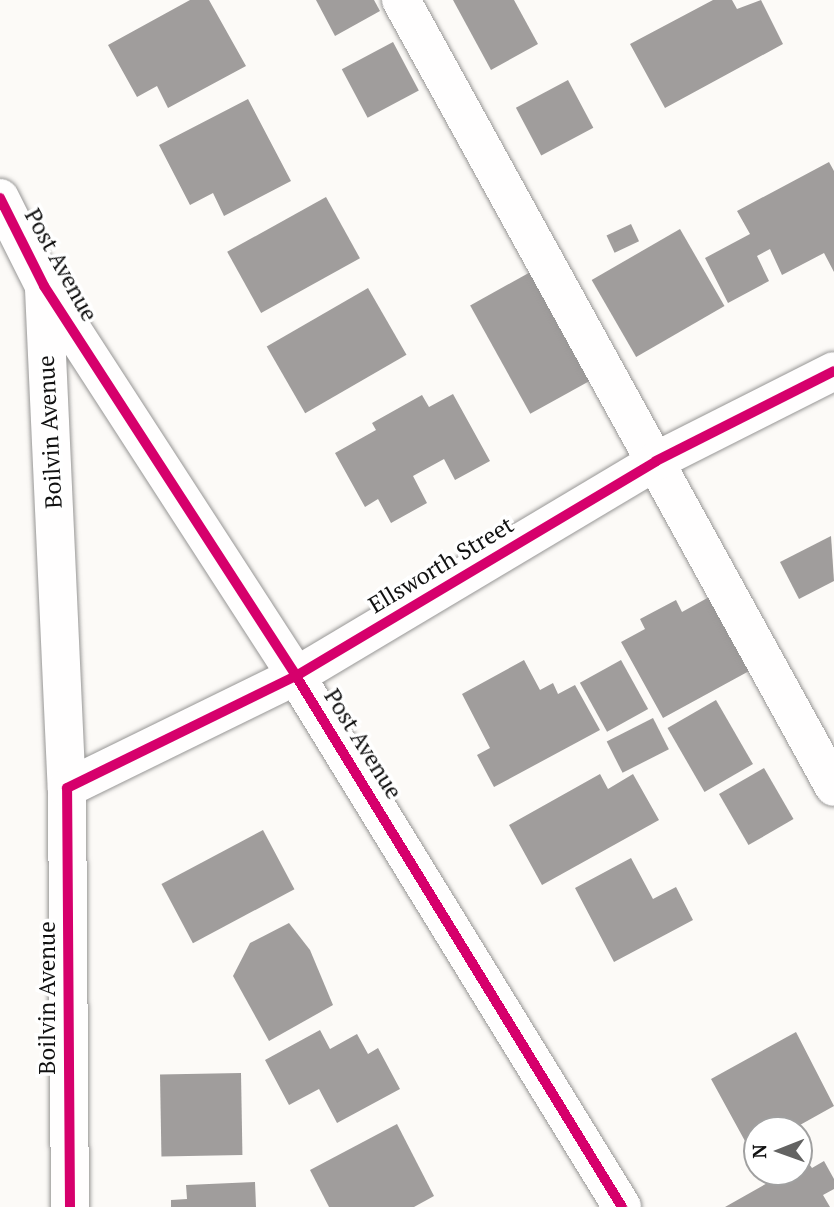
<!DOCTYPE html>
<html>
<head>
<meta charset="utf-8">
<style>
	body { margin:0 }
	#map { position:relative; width:834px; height:1207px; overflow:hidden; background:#fcfaf7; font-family:"PT Serif",serif }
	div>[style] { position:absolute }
	.building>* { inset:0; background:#a09d9c; transform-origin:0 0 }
	.roads { filter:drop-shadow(0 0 2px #979695) drop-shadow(0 0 2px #979695) }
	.minor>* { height:38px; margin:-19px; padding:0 19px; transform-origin:19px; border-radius:19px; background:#fffefe }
	.cycleway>* { height:10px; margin:-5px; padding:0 5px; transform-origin:5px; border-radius:5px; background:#d6006c }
	span { translate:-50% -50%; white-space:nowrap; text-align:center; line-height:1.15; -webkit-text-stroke:7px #fff; paint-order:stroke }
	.street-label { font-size:23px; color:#111 }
	.north { position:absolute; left:743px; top:1116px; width:70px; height:70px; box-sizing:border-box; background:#fff; border:2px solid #a0a0a0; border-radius:50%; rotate:269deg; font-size:19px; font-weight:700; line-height:28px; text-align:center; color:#111 }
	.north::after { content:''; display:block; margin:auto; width:24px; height:32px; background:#636362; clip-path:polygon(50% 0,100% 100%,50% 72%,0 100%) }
</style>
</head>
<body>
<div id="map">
	<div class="building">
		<i style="clip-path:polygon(190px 0,209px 0,246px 66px,168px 108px,157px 86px,137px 97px,108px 45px)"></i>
		<i style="clip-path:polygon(316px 0,374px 0,380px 11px,335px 36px)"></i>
		<i style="clip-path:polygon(453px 0,514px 0,538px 44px,491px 70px)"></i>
		<i style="clip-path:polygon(713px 0,732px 0,737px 9px,761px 0,783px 44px,665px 108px,630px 44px)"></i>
		<i style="left:393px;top:42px;width:55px;height:58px;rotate:62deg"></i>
		<i style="left:568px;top:80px;width:54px;height:59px;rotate:62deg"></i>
		<i style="clip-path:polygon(248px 99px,291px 181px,224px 216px,213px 193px,190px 205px,159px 145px)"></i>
		<i style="clip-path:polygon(829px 162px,834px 171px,834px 272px,824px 253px,782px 275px,770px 249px,757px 256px,769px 281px,728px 303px,705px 258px,750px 234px,737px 211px)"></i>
		<i style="left:326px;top:197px;width:70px;height:113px;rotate:61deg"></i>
		<i style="left:631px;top:224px;width:19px;height:27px;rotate:65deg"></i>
		<i style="left:680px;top:229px;width:89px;height:102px;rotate:60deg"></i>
		<i style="left:534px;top:270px;width:124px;height:73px;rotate:61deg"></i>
		<i style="left:368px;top:288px;width:77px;height:117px;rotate:60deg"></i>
		<i style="clip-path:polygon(453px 394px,490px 461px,455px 480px,444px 459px,413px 476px,427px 503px,391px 523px,378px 499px,365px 507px,335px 453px,376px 430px,372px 423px,422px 395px,429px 407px)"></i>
		<i style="clip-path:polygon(831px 536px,834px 581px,799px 599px,780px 562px)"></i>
		<i style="clip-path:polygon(711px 596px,751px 670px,663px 718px,621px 642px,645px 629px,640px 619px,676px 600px,682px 612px)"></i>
		<i style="clip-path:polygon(524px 660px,540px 690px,553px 683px,558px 694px,575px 685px,600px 730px,494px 787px,477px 755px,490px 748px,462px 694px)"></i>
		<i style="left:621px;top:660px;width:56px;height:47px;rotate:61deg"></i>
		<i style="left:716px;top:700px;width:74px;height:56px;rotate:60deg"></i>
		<i style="left:653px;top:718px;width:35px;height:52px;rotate:63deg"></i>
		<i style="left:764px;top:768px;width:59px;height:52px;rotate:60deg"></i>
		<i style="clip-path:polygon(600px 774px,608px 789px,633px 774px,659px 820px,542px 885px,509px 825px)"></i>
		<i style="left:263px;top:830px;width:67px;height:115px;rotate:62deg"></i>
		<i style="clip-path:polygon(631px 858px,653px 899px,676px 887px,693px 920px,614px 962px,575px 888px)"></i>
		<i style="clip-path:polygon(289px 923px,310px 950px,333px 1005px,269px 1041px,233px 976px,250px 943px)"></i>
		<i style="clip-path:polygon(320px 1030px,330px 1049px,357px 1034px,368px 1054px,378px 1048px,400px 1089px,337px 1123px,319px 1089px,289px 1105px,265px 1060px)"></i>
		<i style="clip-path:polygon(796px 1032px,834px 1106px,791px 1130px,757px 1130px,757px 1149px,751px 1152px,711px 1079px)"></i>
		<i style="left:241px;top:1073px;width:82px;height:81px;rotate:89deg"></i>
		<i style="clip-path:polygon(397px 1124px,434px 1196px,414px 1207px,329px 1207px,310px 1170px)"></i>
		<i style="clip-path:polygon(807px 1161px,812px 1168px,824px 1161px,834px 1179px,834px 1189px,823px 1195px,830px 1207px,725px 1207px,787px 1172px,799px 1172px,799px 1166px)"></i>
		<i style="clip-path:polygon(255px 1182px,256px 1207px,171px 1207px,171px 1200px,187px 1199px,186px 1185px)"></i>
	</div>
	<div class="roads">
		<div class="minor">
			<i style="left:401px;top:0;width:898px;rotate:61.18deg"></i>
			<i style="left:0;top:198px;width:98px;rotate:63.4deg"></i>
			<i style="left:44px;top:286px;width:464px;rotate:57.1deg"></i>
			<i style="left:296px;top:676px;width:623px;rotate:58.45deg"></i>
			<i style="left:44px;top:289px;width:500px;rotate:87.4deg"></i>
			<i style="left:67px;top:788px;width:419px;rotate:89.6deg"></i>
			<i style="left:67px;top:788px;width:255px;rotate:-26.1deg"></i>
			<i style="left:296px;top:676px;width:419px;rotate:-30.8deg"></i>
			<i style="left:656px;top:461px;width:199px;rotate:-26.8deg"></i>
		</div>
	</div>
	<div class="cycleway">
		<i style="left:0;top:198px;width:98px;rotate:63.4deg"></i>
		<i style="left:44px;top:286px;width:464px;rotate:57.1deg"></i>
		<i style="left:296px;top:676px;width:623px;rotate:58.45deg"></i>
		<i style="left:70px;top:1207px;width:419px;rotate:-90.4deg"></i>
		<i style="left:67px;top:788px;width:255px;rotate:-26.1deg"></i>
		<i style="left:296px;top:676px;width:419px;rotate:-30.8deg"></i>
		<i style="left:656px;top:461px;width:199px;rotate:-26.8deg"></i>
	</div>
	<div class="street-label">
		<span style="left:61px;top:265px;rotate:61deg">Post Avenue</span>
		<span style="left:50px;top:432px;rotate:-93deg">Boilvin Avenue</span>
		<span style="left:441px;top:565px;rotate:-31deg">Ellsworth Street</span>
		<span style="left:363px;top:744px;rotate:58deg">Post Avenue</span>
		<span style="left:47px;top:998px;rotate:-90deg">Boilvin Avenue</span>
	</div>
	<div class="north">N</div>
</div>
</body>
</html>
